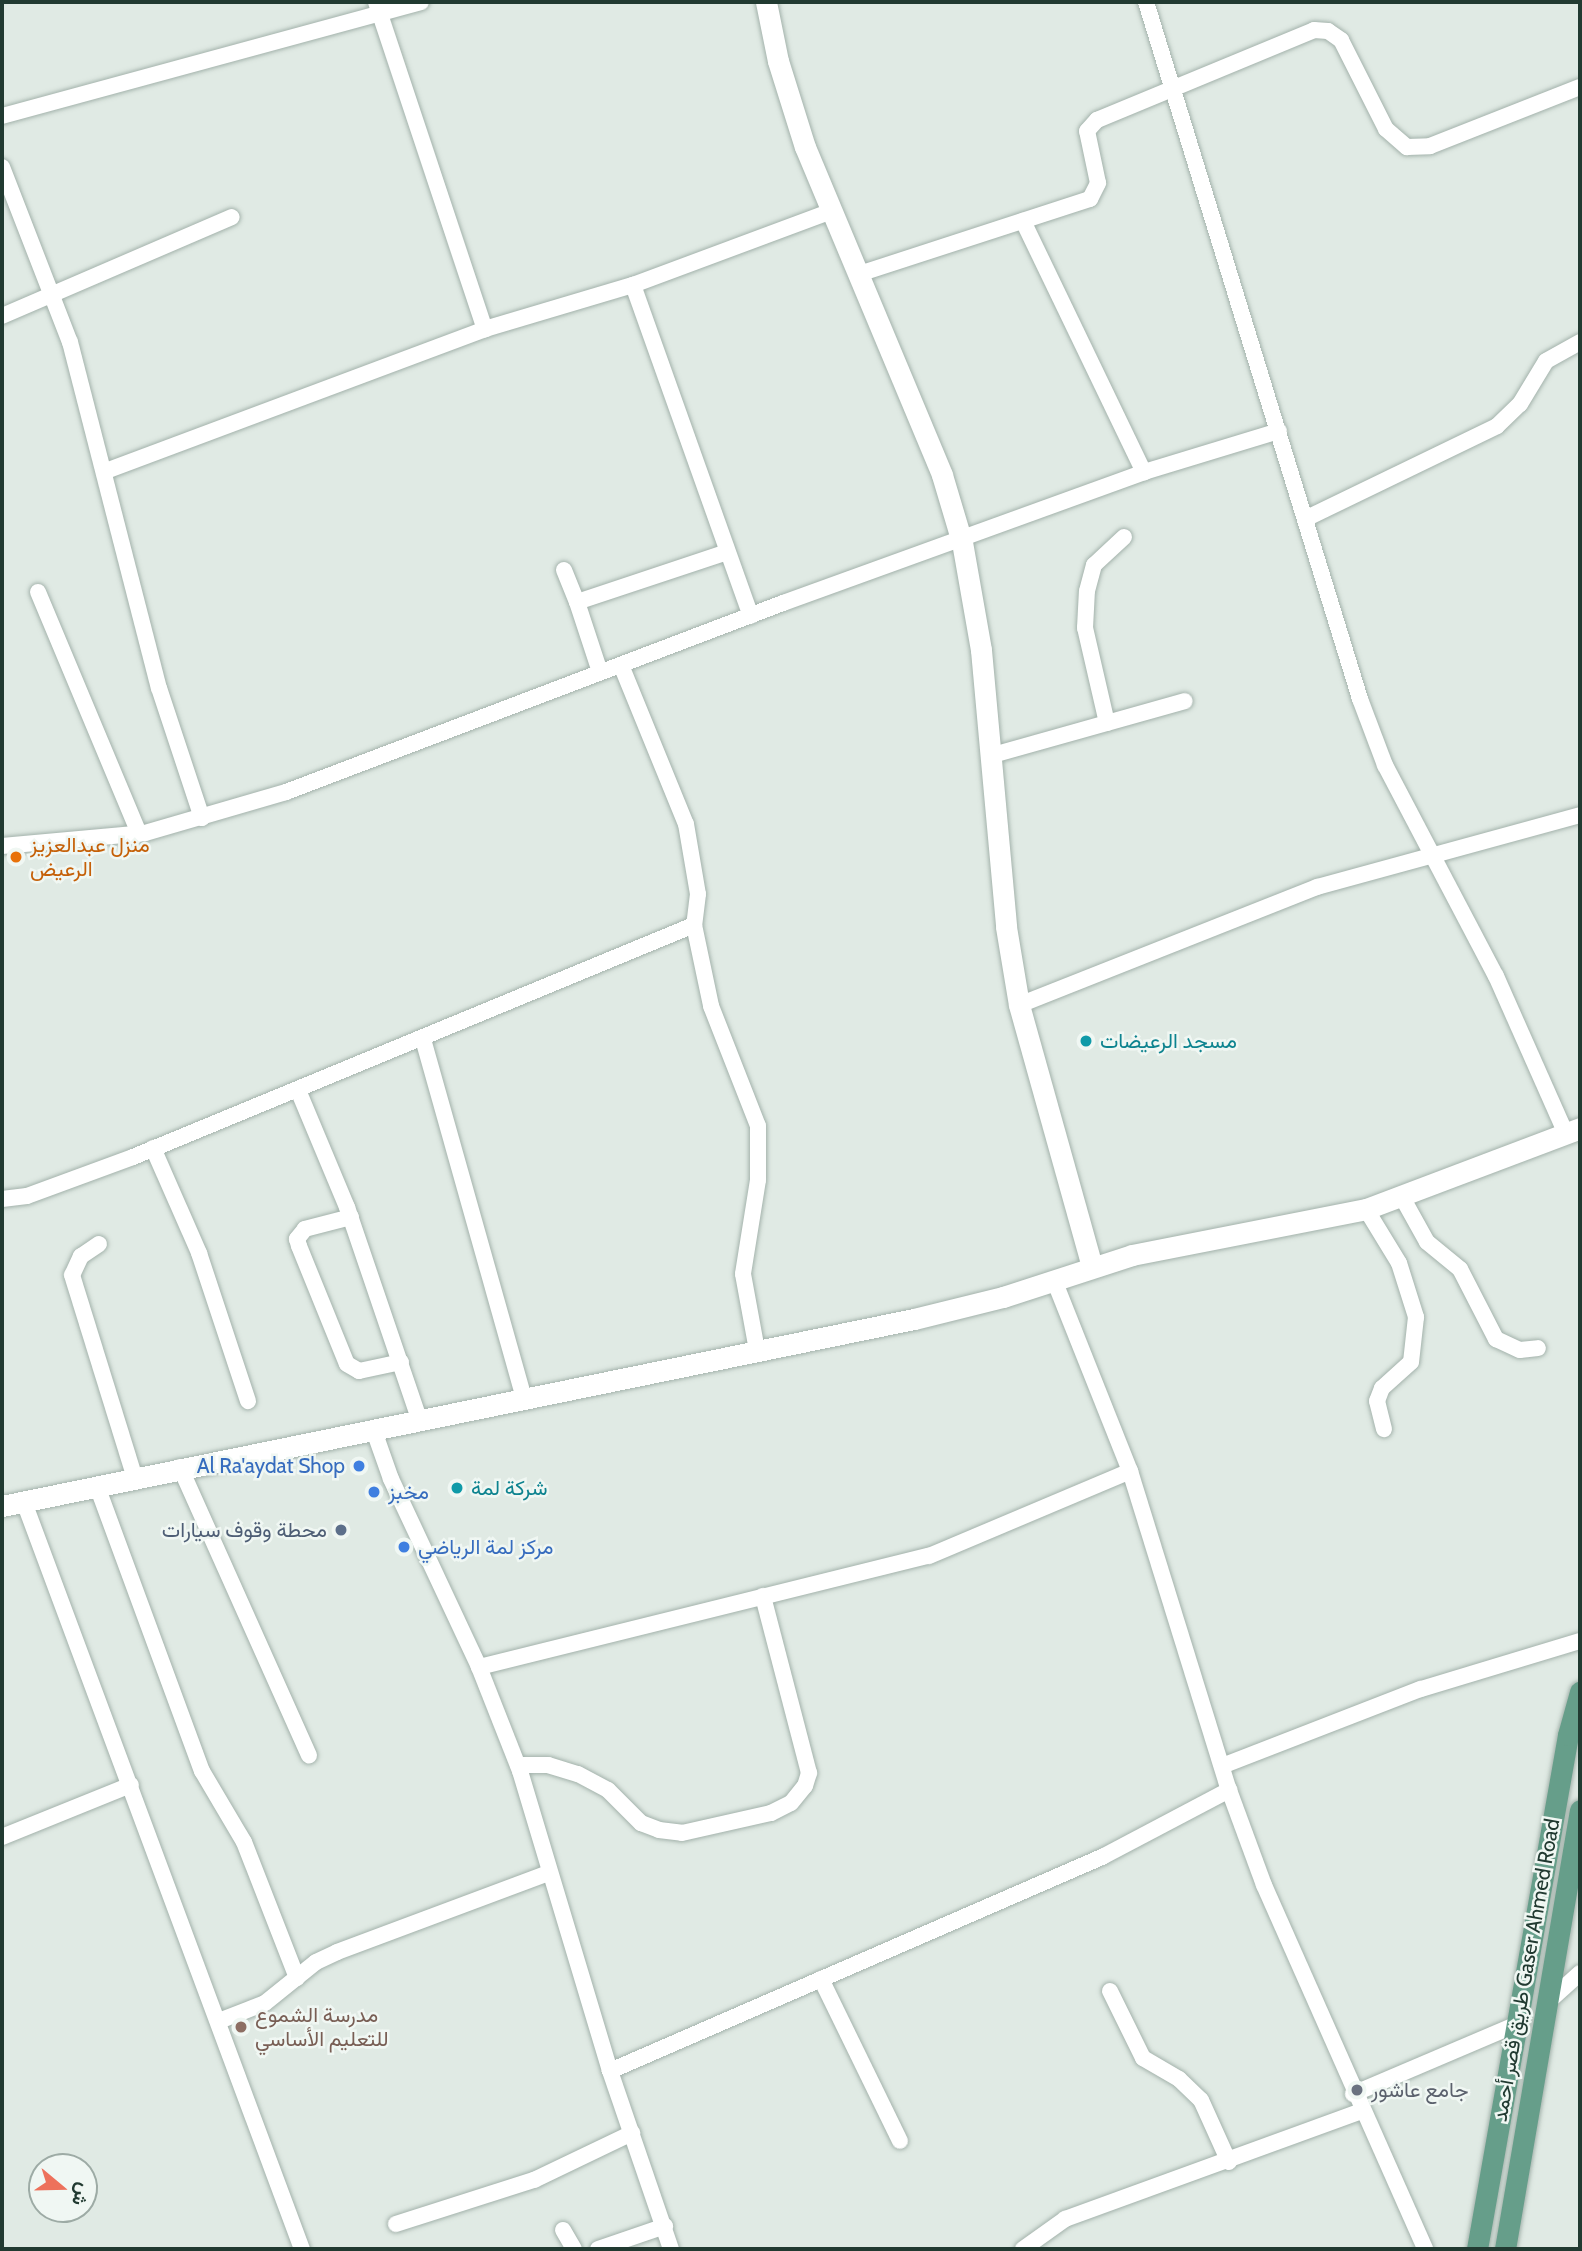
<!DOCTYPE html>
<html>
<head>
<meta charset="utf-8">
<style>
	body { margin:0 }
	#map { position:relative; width:1582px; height:2251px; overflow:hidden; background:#e0eae4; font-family:Cabin,Vazirmatn,sans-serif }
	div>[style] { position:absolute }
	.roads { filter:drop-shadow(0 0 2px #a3b2ab) drop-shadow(0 0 2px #a3b2ab) }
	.street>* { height:16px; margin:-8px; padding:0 8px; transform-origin:8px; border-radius:8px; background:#fff }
	.secondary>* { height:21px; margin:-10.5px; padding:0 10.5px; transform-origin:10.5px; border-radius:10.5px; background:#fff }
	.primary>* { height:21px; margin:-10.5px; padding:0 10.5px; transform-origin:10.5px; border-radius:10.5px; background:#669e8a }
	.dots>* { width:19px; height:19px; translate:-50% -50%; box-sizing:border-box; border:4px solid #f0f7f3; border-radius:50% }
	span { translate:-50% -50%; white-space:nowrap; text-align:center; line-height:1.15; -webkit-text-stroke:5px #f0f7f3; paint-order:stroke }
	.food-label { font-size:21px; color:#c56008 }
	.left { translate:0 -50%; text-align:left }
	.culture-label { font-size:21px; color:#0d838f }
	.shop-label { font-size:21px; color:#366cbe }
	.right { translate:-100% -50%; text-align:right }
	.service-label { font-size:21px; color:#4e5e75 }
	.street-label { font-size:21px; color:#213a31 }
	.education-label { font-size:21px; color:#785e54 }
	.worship-label { font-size:21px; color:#5b616d }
	.frame { position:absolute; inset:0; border:4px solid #213a31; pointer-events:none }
	.north { position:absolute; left:28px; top:2153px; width:70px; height:70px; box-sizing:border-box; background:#f0f7f3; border:2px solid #9daba5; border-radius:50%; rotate:109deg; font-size:19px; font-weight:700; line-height:28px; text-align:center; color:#213a31 }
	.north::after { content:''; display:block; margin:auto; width:24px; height:32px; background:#ed715b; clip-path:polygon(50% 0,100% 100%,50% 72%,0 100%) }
</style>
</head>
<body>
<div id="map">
	<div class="roads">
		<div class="street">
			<i style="left:376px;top:2px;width:345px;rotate:71.6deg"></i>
			<i style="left:1146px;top:2px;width:729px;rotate:72.93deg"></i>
			<i style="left:1360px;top:699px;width:71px;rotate:69.3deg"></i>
			<i style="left:1385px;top:765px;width:238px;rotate:62.3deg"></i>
			<i style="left:1496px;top:976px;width:173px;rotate:66.1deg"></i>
			<i style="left:2px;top:116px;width:434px;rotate:-15.2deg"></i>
			<i style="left:2px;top:167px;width:188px;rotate:68.8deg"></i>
			<i style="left:70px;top:342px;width:357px;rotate:75.6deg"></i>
			<i style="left:159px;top:688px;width:137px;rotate:71.7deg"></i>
			<i style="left:1023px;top:221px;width:279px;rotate:64.3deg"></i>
			<i style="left:859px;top:274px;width:243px;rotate:-18deg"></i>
			<i style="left:1090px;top:199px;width:18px;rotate:-63deg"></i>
			<i style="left:1098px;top:183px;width:53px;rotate:-101.9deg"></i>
			<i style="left:1087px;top:131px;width:15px;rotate:-48deg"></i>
			<i style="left:1097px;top:120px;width:235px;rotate:-22.5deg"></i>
			<i style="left:1314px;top:30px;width:14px;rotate:4deg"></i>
			<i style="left:1328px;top:31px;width:16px;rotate:35deg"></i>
			<i style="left:1341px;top:40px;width:100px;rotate:63.2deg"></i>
			<i style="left:1386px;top:129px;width:28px;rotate:41deg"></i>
			<i style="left:1407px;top:147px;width:23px;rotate:-2deg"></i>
			<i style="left:1430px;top:146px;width:161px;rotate:-21.5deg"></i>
			<i style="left:633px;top:285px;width:351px;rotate:70.4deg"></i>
			<i style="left:2px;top:316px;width:250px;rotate:-23.3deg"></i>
			<i style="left:106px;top:471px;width:405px;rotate:-20.5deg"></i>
			<i style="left:485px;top:329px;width:154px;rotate:-16.6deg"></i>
			<i style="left:633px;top:285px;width:209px;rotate:-20.4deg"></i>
			<i style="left:1305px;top:519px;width:213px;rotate:-25.8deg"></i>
			<i style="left:1497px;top:426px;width:32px;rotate:-44deg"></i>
			<i style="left:1520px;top:404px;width:50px;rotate:-58.8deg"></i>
			<i style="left:1546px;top:361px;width:39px;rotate:-29deg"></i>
			<i style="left:564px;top:570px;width:35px;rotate:68deg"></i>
			<i style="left:38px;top:592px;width:262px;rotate:67.3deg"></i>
			<i style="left:621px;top:665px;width:172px;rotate:67.8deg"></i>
			<i style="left:686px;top:824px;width:71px;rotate:80.3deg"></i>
			<i style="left:698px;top:894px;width:31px;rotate:97deg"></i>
			<i style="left:694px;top:925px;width:83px;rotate:78.1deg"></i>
			<i style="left:711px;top:1006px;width:129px;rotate:68.6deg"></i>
			<i style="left:758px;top:1126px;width:54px;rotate:90deg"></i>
			<i style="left:758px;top:1180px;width:95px;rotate:99.1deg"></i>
			<i style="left:743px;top:1274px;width:77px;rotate:79.6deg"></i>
			<i style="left:600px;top:672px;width:74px;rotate:-108.2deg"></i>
			<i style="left:577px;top:602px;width:158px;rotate:-18.4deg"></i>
			<i style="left:1107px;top:723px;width:98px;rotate:-103deg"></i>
			<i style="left:1085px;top:628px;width:37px;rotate:-87deg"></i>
			<i style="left:1087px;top:591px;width:27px;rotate:-75deg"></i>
			<i style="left:1094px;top:565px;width:41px;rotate:-43deg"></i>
			<i style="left:993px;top:755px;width:199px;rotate:-15.7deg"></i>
			<i style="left:2px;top:846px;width:144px;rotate:-5.2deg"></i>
			<i style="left:145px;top:833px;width:147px;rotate:-16.2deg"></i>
			<i style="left:286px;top:792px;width:532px;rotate:-20.82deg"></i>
			<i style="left:783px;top:603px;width:384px;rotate:-19.9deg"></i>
			<i style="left:1144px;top:472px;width:141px;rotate:-16.9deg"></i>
			<i style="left:1019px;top:1005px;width:321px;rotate:-21.6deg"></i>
			<i style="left:1317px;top:887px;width:273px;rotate:-15.3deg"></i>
			<i style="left:423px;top:1039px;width:373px;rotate:74.3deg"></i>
			<i style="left:298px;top:1090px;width:127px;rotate:67.3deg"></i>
			<i style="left:347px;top:1207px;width:224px;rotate:71.2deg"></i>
			<i style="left:153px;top:1148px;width:115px;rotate:66.3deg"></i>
			<i style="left:199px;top:1253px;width:156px;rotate:71.7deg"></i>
			<i style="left:1402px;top:1197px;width:51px;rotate:60.9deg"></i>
			<i style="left:1427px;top:1242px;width:43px;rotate:39.3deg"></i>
			<i style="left:1460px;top:1269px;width:79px;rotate:62.8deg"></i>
			<i style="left:1496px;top:1339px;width:26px;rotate:25deg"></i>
			<i style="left:1520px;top:1350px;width:18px;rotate:-6deg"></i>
			<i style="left:2px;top:1199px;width:25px;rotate:-7deg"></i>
			<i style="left:27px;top:1196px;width:113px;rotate:-20.2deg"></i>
			<i style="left:133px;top:1157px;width:607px;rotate:-22.47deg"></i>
			<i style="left:1366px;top:1209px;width:63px;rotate:58.6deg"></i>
			<i style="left:1399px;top:1263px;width:57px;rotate:72.5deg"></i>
			<i style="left:1416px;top:1317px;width:45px;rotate:96.3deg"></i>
			<i style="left:1411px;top:1362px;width:39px;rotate:138deg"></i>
			<i style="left:1382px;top:1388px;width:14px;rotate:111deg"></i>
			<i style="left:1377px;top:1401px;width:29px;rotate:76deg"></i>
			<i style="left:351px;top:1217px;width:48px;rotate:165.4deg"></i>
			<i style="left:305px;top:1229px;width:13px;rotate:129deg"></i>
			<i style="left:297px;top:1239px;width:7px;rotate:74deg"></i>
			<i style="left:299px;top:1246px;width:127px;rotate:67.9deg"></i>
			<i style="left:347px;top:1364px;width:14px;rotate:30deg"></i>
			<i style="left:359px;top:1371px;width:43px;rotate:-12.1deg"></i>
			<i style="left:99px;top:1244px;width:22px;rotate:146deg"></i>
			<i style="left:81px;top:1256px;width:21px;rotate:115deg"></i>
			<i style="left:72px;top:1275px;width:213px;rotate:72.8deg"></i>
			<i style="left:1054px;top:1280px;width:206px;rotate:68.3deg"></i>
			<i style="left:1130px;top:1471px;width:334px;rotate:72.8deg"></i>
			<i style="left:1229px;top:1790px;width:101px;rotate:69.8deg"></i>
			<i style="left:1264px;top:1885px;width:398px;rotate:66.1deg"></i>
			<i style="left:373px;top:1428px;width:54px;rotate:70.6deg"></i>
			<i style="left:391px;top:1479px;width:208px;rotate:64.9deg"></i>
			<i style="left:479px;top:1667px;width:112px;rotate:68.5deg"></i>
			<i style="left:520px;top:1771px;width:313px;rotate:73.3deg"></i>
			<i style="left:610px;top:2071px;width:188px;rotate:71.1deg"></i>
			<i style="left:180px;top:1467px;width:316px;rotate:65.9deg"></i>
			<i style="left:97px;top:1486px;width:304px;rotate:69.8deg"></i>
			<i style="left:202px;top:1771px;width:82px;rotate:59.4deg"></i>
			<i style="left:244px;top:1842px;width:146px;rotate:68.7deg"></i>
			<i style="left:24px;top:1502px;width:797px;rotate:69.59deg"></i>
			<i style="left:479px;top:1667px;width:463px;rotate:-13.9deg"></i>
			<i style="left:929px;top:1556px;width:218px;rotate:-22.9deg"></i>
			<i style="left:518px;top:1765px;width:30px"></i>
			<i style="left:548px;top:1765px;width:31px;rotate:17deg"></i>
			<i style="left:578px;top:1774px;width:34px;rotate:28deg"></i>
			<i style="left:608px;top:1790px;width:47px;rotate:45deg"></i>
			<i style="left:641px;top:1823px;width:19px;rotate:21deg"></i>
			<i style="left:659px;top:1830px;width:23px;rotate:7deg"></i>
			<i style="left:682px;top:1833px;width:91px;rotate:-12.7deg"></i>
			<i style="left:771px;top:1813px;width:22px;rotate:-27deg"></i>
			<i style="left:791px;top:1803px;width:22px;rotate:-51deg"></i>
			<i style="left:805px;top:1786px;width:14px;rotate:-73deg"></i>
			<i style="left:809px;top:1773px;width:183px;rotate:-104.6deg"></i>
			<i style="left:1222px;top:1766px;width:213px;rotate:-21.2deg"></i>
			<i style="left:1421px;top:1689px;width:166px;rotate:-16.8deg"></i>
			<i style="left:2px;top:1837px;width:139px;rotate:-22deg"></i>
			<i style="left:821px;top:1979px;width:180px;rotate:64deg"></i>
			<i style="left:1110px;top:1991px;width:75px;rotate:63.8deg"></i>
			<i style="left:1143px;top:2058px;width:42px;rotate:30.3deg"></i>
			<i style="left:1179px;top:2079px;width:30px;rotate:44deg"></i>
			<i style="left:1201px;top:2100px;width:68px;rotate:65.7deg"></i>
			<i style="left:1548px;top:2002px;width:43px;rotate:-42.2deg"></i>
			<i style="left:219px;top:2021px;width:49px;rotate:-21.4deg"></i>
			<i style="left:265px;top:2003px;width:65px;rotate:-38.8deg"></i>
			<i style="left:316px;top:1962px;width:23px;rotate:-25deg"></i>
			<i style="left:337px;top:1952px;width:225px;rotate:-20.5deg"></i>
			<i style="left:610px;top:2071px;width:537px;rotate:-23.51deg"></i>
			<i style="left:1102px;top:1857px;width:144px;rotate:-27.8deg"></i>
			<i style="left:1353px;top:2094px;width:178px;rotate:-23.1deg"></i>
			<i style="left:396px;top:2224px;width:145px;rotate:-17.7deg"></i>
			<i style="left:534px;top:2180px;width:109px;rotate:-25.6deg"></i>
			<i style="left:563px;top:2230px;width:22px;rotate:60deg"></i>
			<i style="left:598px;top:2249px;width:71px;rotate:-18.9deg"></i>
			<i style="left:1023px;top:2249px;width:52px;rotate:-35.5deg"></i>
			<i style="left:1065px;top:2219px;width:315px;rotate:-20deg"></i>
		</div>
		<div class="secondary">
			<i style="left:766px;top:2px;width:60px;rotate:78.5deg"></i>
			<i style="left:778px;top:61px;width:90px;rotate:72.6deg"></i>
			<i style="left:805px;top:147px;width:355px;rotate:67.3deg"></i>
			<i style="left:942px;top:475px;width:70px;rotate:73.4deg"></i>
			<i style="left:962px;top:542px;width:110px;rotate:80deg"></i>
			<i style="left:981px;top:650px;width:278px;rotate:84.8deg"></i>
			<i style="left:1006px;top:927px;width:79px;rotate:80.5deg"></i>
			<i style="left:1019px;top:1005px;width:272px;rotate:74.4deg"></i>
			<i style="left:2px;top:1506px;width:931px;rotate:-11.59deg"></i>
			<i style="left:914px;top:1319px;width:92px;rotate:-13.9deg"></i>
			<i style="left:1003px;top:1297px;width:136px;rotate:-18deg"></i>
			<i style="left:1132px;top:1255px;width:238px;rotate:-11.1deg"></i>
			<i style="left:1366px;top:1209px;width:229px;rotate:-20.7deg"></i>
		</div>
		<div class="primary">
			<i style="left:1477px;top:2249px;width:522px;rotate:-79.96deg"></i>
			<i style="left:1568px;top:1735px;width:45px;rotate:-74.4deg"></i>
			<i style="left:1505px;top:2249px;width:445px;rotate:-80.3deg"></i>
		</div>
	</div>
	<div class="dots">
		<i style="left:16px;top:857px;background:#e8710a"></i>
		<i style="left:1086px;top:1041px;background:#0f9aa8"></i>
		<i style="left:359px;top:1466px;background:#3f7fe0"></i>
		<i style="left:457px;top:1488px;background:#0f9aa8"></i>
		<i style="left:374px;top:1492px;background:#3f7fe0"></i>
		<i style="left:341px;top:1530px;background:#5c6f8a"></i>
		<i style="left:404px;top:1547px;background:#3f7fe0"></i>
		<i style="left:241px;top:2027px;background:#8d6e63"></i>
		<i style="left:1357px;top:2090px;background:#6b7280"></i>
	</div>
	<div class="food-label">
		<span class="left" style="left:30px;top:857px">منزل عبدالعزيز<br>الرعيض</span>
	</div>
	<div class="culture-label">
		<span class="left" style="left:1100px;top:1041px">مسجد الرعيضات</span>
		<span class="left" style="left:471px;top:1488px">شركة لمة</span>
	</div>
	<div class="shop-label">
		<span class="right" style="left:345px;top:1466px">Al Ra'aydat Shop</span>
		<span class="left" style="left:388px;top:1492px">مخبز</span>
		<span class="left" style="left:418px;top:1547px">مركز لمة الرياضي</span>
	</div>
	<div class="service-label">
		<span class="right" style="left:327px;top:1530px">محطة وقوف سيارات</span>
	</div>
	<div class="street-label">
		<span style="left:1526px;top:1970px;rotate:-80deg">طريق قصر أحمد Gaser Ahmed Road</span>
	</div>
	<div class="education-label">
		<span class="left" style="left:255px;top:2027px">مدرسة الشموع<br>للتعليم الأساسي</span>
	</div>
	<div class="worship-label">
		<span class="left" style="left:1371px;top:2090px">جامع عاشور</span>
	</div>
	<div class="frame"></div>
	<div class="north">ش</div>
</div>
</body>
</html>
